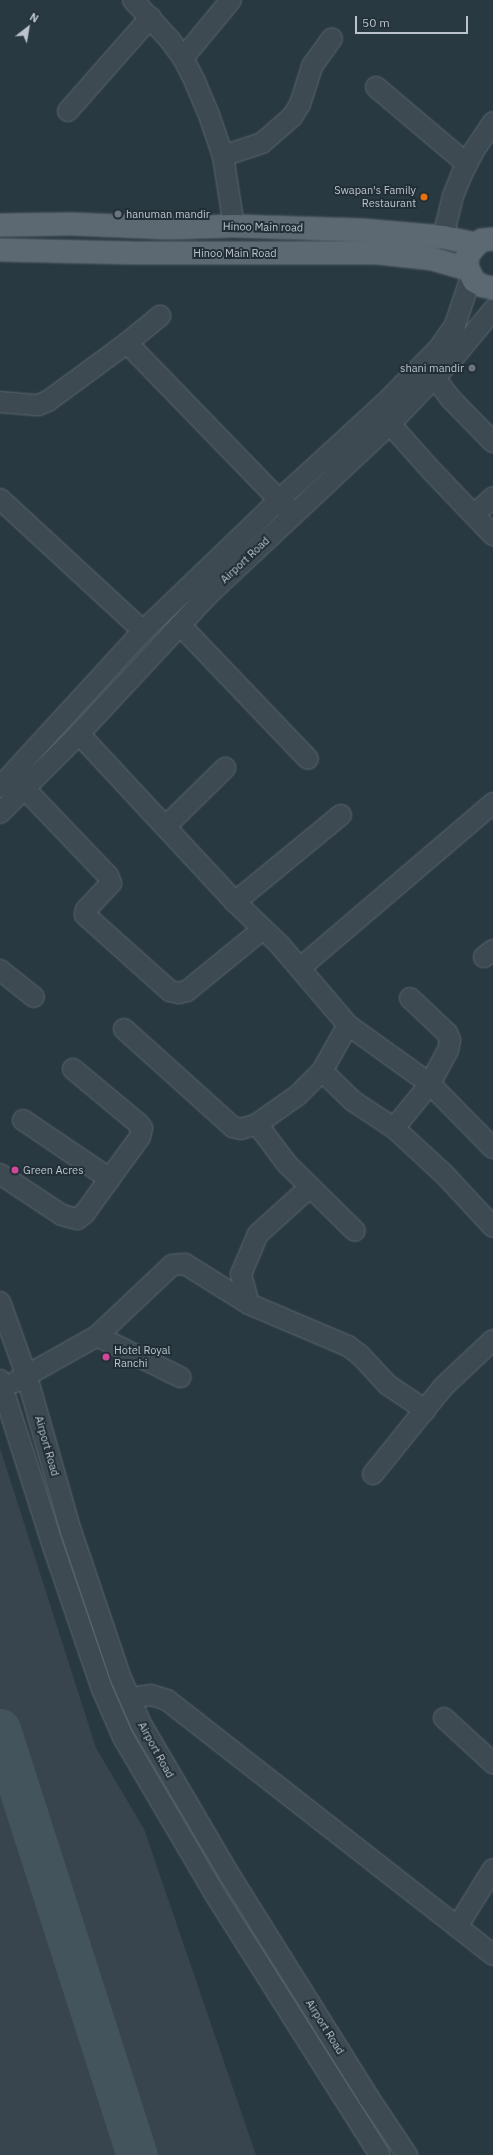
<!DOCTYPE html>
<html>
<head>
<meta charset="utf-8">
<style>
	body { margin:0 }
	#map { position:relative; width:493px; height:2155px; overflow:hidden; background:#293942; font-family:"IBM Plex Sans",sans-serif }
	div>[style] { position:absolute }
	.airport>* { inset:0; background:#38454f }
	.taxiway>* { height:41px; margin:-20.5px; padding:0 20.5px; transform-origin:20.5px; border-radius:20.5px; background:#44545d }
	.roads { filter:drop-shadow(0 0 1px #5c676f) drop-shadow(0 0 1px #5c676f) }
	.minor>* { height:20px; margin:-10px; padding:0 10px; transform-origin:10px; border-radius:10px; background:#3e4a52 }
	.major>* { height:22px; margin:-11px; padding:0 11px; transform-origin:11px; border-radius:11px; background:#5c6972 }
	.dots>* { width:11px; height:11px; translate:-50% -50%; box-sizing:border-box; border:2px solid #222f37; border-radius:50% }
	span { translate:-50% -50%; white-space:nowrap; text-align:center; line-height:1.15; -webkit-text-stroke:4px #222f37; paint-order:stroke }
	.poi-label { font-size:11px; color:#bbc4cc }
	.right { translate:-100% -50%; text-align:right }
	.left { translate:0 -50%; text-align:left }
	.street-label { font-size:11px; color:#bbc4cc }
	.north { position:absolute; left:8px; top:8px; width:40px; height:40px; -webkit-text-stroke:3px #222f37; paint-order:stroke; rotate:31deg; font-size:11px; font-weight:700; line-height:16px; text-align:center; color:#bbc4cc }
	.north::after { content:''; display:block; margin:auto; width:14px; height:18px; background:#bbc4cc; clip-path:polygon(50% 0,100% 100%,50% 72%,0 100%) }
	.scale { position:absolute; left:355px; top:16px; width:113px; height:18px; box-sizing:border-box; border:2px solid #bbc4cc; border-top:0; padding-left:5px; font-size:12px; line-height:14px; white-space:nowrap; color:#bbc4cc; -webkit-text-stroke:3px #222f37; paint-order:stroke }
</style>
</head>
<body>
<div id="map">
	<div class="airport">
		<i style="clip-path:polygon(0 1448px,96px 1748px,144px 1829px,256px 2155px,0 2155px)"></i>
	</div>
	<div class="taxiway">
		<i style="left:0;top:1729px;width:447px;rotate:72.2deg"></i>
	</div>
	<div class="roads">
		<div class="minor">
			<i style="left:133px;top:0;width:54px;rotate:47.2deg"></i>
			<i style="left:170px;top:40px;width:22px;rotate:54deg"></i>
			<i style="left:183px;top:58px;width:27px;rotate:63deg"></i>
			<i style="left:195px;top:82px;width:33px;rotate:67deg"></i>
			<i style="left:208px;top:112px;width:46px;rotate:71.2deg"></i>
			<i style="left:223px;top:156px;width:71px;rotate:81.1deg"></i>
			<i style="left:183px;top:58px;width:75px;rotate:-50.4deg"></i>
			<i style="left:376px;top:87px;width:119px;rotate:40.2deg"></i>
			<i style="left:68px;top:111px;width:125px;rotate:-48.6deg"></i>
			<i style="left:223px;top:156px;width:41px;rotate:-18.4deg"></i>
			<i style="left:262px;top:143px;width:40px;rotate:-41deg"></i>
			<i style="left:292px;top:117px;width:15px;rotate:-58deg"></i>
			<i style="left:300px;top:104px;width:40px;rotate:-72deg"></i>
			<i style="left:312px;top:66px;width:34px;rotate:-54deg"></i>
			<i style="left:443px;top:237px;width:42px;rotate:-76.3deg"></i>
			<i style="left:453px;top:196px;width:24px;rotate:-68deg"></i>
			<i style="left:462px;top:174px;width:25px;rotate:-63deg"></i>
			<i style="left:473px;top:152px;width:36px;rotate:-56deg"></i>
			<i style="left:127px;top:343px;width:233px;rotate:45.9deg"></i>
			<i style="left:435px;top:378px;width:26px;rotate:53deg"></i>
			<i style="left:451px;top:399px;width:60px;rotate:45.7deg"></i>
			<i style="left:0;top:402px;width:38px;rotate:5deg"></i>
			<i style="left:38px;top:405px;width:11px;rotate:-22deg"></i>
			<i style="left:48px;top:401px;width:98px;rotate:-36.3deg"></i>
			<i style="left:127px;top:343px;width:43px;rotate:-39.3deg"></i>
			<i style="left:390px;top:424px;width:62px;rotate:48.3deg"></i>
			<i style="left:431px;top:470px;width:90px;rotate:46.4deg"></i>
			<i style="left:0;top:499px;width:195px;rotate:42.7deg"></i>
			<i style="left:474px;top:515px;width:26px;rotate:-43deg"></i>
			<i style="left:180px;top:625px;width:185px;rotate:46.3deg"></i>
			<i style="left:79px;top:734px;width:229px;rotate:47.1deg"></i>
			<i style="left:235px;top:902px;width:61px;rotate:43.7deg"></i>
			<i style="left:279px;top:944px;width:106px;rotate:49.6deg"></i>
			<i style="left:348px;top:1025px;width:101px;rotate:35.7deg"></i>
			<i style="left:430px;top:1084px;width:57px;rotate:129.3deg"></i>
			<i style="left:0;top:787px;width:212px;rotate:-47.5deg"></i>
			<i style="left:143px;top:631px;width:190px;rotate:-43.9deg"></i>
			<i style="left:280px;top:499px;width:145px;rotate:-42.5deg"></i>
			<i style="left:387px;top:401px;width:74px;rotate:-45.5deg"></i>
			<i style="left:439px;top:348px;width:28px;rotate:-55deg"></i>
			<i style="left:455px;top:325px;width:51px;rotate:-71.6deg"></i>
			<i style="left:25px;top:789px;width:120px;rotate:46.3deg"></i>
			<i style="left:108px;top:876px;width:8px;rotate:67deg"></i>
			<i style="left:111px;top:883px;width:37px;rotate:133deg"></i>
			<i style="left:86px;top:910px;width:5px;rotate:101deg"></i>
			<i style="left:85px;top:915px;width:114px;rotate:41.8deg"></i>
			<i style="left:170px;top:991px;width:9px;rotate:13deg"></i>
			<i style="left:179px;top:993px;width:8px;rotate:-14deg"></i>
			<i style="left:187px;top:991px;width:98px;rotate:-39.2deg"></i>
			<i style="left:0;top:813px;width:112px;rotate:-45deg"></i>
			<i style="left:79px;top:734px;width:190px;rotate:-47.1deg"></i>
			<i style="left:208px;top:595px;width:250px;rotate:-43.2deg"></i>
			<i style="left:390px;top:424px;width:94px;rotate:-46.3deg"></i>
			<i style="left:455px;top:356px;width:60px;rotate:-50.4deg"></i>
			<i style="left:166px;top:826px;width:83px;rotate:-44.5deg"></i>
			<i style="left:235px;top:902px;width:137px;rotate:-39.4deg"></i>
			<i style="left:484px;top:957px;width:11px;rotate:-38deg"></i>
			<i style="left:300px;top:968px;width:254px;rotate:-40.5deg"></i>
			<i style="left:0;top:970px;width:43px;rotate:38.5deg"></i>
			<i style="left:410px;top:998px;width:51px;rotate:43.4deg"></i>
			<i style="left:447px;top:1033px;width:8px;rotate:67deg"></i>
			<i style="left:450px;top:1040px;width:10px;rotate:101deg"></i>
			<i style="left:448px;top:1050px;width:38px;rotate:118deg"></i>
			<i style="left:430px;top:1084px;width:90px;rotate:45.5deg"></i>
			<i style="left:124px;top:1029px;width:147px;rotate:42deg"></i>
			<i style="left:233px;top:1127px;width:8px;rotate:14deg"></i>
			<i style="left:241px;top:1129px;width:17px;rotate:-17deg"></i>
			<i style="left:257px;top:1124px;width:50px;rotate:-35.3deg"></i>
			<i style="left:298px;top:1095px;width:34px;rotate:-45deg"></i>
			<i style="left:322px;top:1071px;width:53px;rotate:-60.5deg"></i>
			<i style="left:322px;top:1071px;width:43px;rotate:44.1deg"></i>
			<i style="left:353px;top:1101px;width:49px;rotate:33.4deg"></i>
			<i style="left:394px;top:1128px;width:68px;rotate:42.6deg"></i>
			<i style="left:444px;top:1174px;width:72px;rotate:47.2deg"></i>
			<i style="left:23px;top:1120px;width:105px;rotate:34.1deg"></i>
			<i style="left:257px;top:1124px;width:50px;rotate:53.1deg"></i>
			<i style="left:287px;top:1164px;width:95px;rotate:44.6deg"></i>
			<i style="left:0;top:1174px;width:74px;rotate:33.5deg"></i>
			<i style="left:62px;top:1215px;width:16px;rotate:15deg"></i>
			<i style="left:77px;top:1219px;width:9px;rotate:-36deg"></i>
			<i style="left:84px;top:1214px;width:95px;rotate:-54deg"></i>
			<i style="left:140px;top:1137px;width:9px;rotate:-77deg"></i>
			<i style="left:142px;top:1128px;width:5px;rotate:-127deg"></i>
			<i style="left:139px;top:1124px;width:86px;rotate:-140.2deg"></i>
			<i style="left:0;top:1302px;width:80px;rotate:70.2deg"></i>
			<i style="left:27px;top:1377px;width:160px;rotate:74.1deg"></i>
			<i style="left:71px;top:1531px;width:153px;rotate:71.3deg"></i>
			<i style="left:120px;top:1676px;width:52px;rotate:66.4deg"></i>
			<i style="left:141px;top:1724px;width:174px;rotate:59.6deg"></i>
			<i style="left:229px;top:1874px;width:264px;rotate:58deg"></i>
			<i style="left:369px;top:2098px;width:69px;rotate:56.3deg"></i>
			<i style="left:249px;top:1304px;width:31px;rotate:-105deg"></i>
			<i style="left:241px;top:1274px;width:43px;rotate:-67deg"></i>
			<i style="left:258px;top:1234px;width:70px;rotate:-42.1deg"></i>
			<i style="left:97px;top:1336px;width:103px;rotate:-43.4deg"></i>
			<i style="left:172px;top:1265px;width:13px;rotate:-4deg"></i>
			<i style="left:185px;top:1264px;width:75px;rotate:32deg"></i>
			<i style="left:249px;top:1304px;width:108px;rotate:23deg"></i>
			<i style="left:348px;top:1346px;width:15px;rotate:37deg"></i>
			<i style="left:360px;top:1355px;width:41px;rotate:47deg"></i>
			<i style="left:388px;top:1385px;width:45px;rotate:34deg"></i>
			<i style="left:0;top:1380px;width:171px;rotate:72.3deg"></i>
			<i style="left:52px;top:1543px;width:154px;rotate:71.1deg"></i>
			<i style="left:102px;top:1689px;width:55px;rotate:66.3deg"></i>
			<i style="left:124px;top:1739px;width:176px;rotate:59.6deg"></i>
			<i style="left:213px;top:1891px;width:312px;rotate:57.7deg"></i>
			<i style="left:15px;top:1382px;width:94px;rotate:-29.3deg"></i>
			<i style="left:97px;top:1336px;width:93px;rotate:26.3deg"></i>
			<i style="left:373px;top:1474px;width:113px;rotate:-51.1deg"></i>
			<i style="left:444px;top:1386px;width:67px;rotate:-43.2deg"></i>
			<i style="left:130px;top:1698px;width:21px;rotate:-8deg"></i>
			<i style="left:151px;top:1695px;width:17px;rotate:17deg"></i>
			<i style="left:167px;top:1700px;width:414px;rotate:38deg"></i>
			<i style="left:444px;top:1718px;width:67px;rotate:42.6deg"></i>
			<i style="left:457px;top:1927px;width:68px;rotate:-58.2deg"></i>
		</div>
		<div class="major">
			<i style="left:0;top:225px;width:72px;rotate:-0.8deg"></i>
			<i style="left:72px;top:224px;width:97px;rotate:2.4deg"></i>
			<i style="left:169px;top:228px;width:65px;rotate:-1.8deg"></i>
			<i style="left:234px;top:226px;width:128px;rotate:1.8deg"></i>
			<i style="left:362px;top:230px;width:81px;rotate:4.9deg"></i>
			<i style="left:443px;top:237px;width:35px;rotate:12deg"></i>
			<i style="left:493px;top:239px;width:11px;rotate:175deg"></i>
			<i style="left:482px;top:240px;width:6px;rotate:141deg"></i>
			<i style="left:477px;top:244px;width:14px;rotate:129deg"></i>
			<i style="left:468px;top:255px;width:7px;rotate:98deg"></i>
			<i style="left:467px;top:262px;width:7px;rotate:82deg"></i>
			<i style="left:468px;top:269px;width:13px;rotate:63deg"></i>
			<i style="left:474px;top:281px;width:10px;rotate:29deg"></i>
			<i style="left:483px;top:286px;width:10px;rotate:11deg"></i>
			<i style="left:0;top:250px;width:136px;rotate:1.3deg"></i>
			<i style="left:136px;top:253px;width:242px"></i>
			<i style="left:378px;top:253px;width:54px;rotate:6.3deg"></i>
			<i style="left:432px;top:259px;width:37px;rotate:16deg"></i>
		</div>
	</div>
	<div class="dots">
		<i style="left:424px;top:197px;background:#e8710a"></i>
		<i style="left:118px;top:214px;background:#6b7280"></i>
		<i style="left:472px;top:368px;background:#6b7280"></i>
		<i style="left:15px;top:1170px;background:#d1479c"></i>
		<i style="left:106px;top:1357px;background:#d1479c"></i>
	</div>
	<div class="poi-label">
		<span class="right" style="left:416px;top:197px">Swapan's Family<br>Restaurant</span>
		<span class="left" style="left:126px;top:214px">hanuman mandir</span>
		<span class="right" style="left:464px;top:368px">shani mandir</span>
		<span class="left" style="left:23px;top:1170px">Green Acres</span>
		<span class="left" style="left:114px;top:1357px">Hotel Royal<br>Ranchi</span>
	</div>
	<div class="street-label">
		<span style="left:263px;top:227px;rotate:1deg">Hinoo Main road</span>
		<span style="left:235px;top:253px">Hinoo Main Road</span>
		<span style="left:245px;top:560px;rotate:-43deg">Airport Road</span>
		<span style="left:47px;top:1446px;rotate:74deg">Airport Road</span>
		<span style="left:156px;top:1750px;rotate:61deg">Airport Road</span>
		<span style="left:325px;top:2027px;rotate:58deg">Airport Road</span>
	</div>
	<div class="north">N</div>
	<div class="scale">50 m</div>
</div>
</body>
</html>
